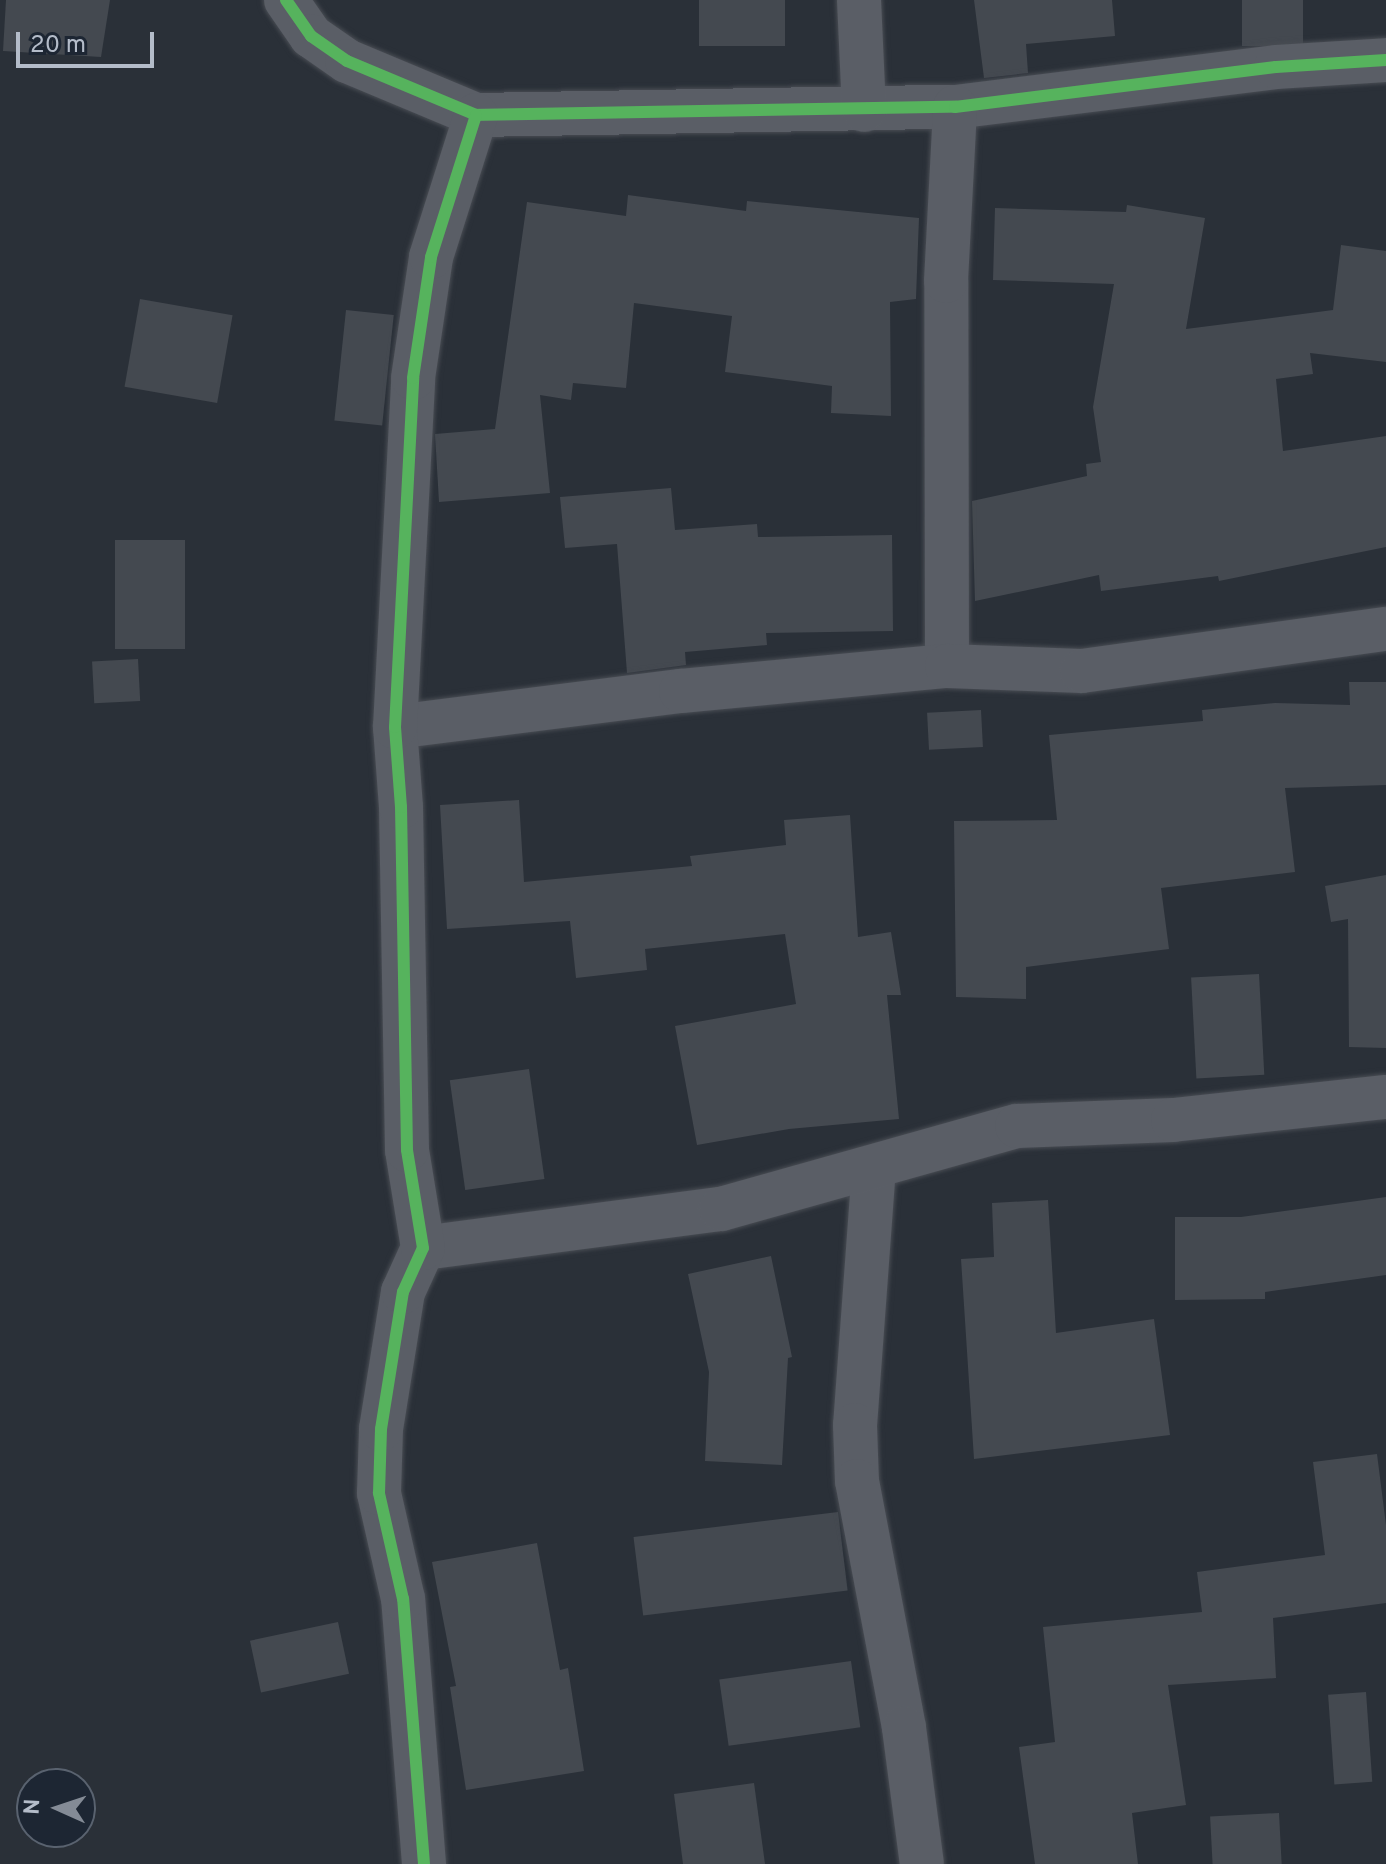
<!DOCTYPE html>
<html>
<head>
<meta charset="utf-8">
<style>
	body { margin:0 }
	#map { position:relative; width:1386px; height:1864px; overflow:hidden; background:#2a3038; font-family:Overpass,sans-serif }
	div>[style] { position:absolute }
	.building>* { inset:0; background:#444950; transform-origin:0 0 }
	.roads { filter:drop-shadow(0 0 2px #484c53) drop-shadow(0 0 2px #484c53) }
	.minor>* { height:44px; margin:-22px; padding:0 22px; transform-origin:22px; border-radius:22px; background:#5a5e66 }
	.cycleway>* { height:12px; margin:-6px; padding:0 6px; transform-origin:6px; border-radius:6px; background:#56b35d }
	span { translate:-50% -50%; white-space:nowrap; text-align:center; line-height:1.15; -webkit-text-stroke:7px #1d2633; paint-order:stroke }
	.north { position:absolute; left:16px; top:1768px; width:80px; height:80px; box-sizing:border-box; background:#1d2633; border:2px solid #59626f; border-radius:50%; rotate:273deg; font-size:22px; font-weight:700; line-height:32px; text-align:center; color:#b4bcc9 }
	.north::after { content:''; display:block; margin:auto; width:28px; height:36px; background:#848b96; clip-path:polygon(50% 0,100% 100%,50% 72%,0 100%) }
	.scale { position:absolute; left:16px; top:32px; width:138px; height:36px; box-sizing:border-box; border:4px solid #b4bcc9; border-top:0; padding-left:10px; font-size:24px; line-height:28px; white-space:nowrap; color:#b4bcc9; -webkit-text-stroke:6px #1d2633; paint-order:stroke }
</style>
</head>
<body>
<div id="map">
	<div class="building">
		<i style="clip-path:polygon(6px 0,110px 0,101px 57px,3px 51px)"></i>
		<i style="left:699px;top:0;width:86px;height:46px"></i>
		<i style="clip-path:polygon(974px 0,1112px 0,1115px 36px,1026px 44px,1028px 73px,984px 78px)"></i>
		<i style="left:1242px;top:0;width:61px;height:46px"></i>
		<i style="clip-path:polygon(628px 195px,746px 211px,747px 201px,919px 218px,916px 299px,890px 302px,891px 416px,831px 413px,832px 386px,725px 372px,732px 316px,634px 303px,626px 388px,573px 383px,571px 400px,540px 395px,550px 493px,439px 502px,435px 434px,495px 429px,527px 202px,626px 216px)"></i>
		<i style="clip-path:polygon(1127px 205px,1205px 218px,1186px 329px,1333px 310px,1341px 245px,1386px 251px,1386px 362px,1310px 353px,1313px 374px,1276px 379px,1283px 451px,1386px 436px,1386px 547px,1219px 581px,1218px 576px,1101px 591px,1099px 575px,975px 601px,972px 501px,1087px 476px,1086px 464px,1101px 462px,1093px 407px,1114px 284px,993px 280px,995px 208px,1126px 212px)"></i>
		<i style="left:140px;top:299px;width:94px;height:89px;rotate:10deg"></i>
		<i style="left:346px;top:310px;width:48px;height:111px;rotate:6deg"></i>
		<i style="clip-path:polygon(671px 488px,675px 530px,757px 524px,758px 537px,892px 535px,893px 631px,766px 633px,767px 645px,685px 652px,686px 665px,627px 673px,617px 544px,565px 548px,560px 497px)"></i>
		<i style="left:115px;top:540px;width:70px;height:109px"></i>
		<i style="left:138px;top:659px;width:42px;height:46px;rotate:87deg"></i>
		<i style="clip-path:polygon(1349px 682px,1386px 682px,1386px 785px,1285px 788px,1295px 872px,1161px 888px,1169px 949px,1026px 967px,1026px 999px,956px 997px,954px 821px,1057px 820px,1049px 735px,1203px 721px,1202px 710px,1275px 703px,1350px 705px)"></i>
		<i style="left:981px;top:710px;width:37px;height:54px;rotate:87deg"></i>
		<i style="clip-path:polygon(519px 800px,524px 882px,692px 866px,690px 856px,786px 845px,784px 820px,850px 815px,858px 937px,891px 932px,901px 995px,887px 995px,899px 1119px,789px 1129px,697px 1145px,675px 1026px,796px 1004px,785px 934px,645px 949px,647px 970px,576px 978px,570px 921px,447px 929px,440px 805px)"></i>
		<i style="clip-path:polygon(1386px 875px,1386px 1048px,1349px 1047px,1348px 919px,1331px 922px,1325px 886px)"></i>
		<i style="left:1259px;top:974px;width:101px;height:68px;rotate:87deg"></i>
		<i style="left:529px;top:1069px;width:111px;height:80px;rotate:82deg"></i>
		<i style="clip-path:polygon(1386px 1197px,1386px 1275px,1265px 1292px,1265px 1299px,1175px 1300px,1175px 1217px,1241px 1217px)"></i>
		<i style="clip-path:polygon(1048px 1200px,1056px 1333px,1154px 1319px,1170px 1435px,974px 1459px,961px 1259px,994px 1257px,992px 1203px)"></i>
		<i style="clip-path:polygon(771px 1256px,792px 1357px,788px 1358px,782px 1465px,705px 1461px,709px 1372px,688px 1274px)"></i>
		<i style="clip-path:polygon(1377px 1454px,1386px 1525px,1386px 1603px,1273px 1618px,1276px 1678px,1168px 1685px,1186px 1805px,1132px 1813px,1138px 1864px,1035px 1864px,1019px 1747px,1055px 1742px,1043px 1627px,1202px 1612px,1197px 1572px,1325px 1555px,1313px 1462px)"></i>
		<i style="left:838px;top:1512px;width:79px;height:206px;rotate:83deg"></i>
		<i style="clip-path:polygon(537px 1543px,560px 1670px,568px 1668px,584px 1771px,466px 1790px,450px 1687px,456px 1686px,432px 1562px)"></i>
		<i style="left:338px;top:1622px;width:53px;height:90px;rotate:78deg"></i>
		<i style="left:851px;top:1661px;width:67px;height:133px;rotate:82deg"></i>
		<i style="left:1366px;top:1692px;width:90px;height:38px;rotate:86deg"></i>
		<i style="clip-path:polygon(754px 1783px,765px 1864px,683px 1864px,674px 1794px)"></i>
		<i style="left:1279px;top:1813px;width:51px;height:69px;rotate:87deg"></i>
	</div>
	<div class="roads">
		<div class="minor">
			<i style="left:286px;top:0;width:44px;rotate:55.2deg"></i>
			<i style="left:311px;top:36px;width:44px;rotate:34.8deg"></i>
			<i style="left:347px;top:61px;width:140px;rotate:22.7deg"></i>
			<i style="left:476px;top:115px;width:479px;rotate:-1deg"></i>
			<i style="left:955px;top:107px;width:323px;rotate:-7.1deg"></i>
			<i style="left:1276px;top:67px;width:110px;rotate:-3.6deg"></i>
			<i style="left:859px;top:0;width:110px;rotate:87.4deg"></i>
			<i style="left:947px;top:666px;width:385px;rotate:-90.1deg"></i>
			<i style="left:946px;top:281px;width:174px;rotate:-87deg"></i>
			<i style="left:395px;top:727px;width:288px;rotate:-7.2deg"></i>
			<i style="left:681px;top:691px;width:267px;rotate:-5.4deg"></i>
			<i style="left:947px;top:666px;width:135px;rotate:2.1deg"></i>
			<i style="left:1082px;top:671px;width:307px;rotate:-7.9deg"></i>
			<i style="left:874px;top:1167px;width:259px;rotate:94.2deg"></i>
			<i style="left:855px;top:1425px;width:56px;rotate:88deg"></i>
			<i style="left:857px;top:1481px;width:251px;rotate:79.2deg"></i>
			<i style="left:904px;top:1728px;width:137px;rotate:82.5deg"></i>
			<i style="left:423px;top:1248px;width:301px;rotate:-7.5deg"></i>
			<i style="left:721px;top:1209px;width:307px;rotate:-15.7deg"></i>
			<i style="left:1017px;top:1126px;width:156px;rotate:-2.2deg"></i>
			<i style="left:1173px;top:1120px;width:214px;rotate:-6.2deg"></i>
			<i style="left:424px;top:1864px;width:266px;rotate:-94.5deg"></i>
			<i style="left:403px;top:1599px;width:109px;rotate:-102.8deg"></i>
			<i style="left:379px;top:1493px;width:64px;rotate:-88.2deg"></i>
			<i style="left:381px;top:1429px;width:139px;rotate:-80.9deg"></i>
			<i style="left:403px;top:1292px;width:48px;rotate:-65.6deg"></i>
			<i style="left:423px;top:1248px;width:99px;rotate:-99.3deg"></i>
			<i style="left:407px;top:1150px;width:343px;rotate:-91deg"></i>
			<i style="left:401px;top:807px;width:80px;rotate:-94.3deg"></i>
			<i style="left:395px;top:727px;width:349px;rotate:-87deg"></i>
			<i style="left:413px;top:378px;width:122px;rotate:-81.5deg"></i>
			<i style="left:431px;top:257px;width:149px;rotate:-72.4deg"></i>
		</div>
	</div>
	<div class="cycleway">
		<i style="left:286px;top:0;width:44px;rotate:55.2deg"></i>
		<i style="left:311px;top:36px;width:44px;rotate:34.8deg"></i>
		<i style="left:347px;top:61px;width:140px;rotate:22.7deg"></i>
		<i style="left:476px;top:115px;width:479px;rotate:-1deg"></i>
		<i style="left:955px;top:107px;width:323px;rotate:-7.1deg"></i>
		<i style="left:1276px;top:67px;width:110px;rotate:-3.6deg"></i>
		<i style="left:424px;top:1864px;width:266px;rotate:-94.5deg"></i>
		<i style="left:403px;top:1599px;width:109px;rotate:-102.8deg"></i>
		<i style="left:379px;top:1493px;width:64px;rotate:-88.2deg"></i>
		<i style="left:381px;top:1429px;width:139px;rotate:-80.9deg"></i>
		<i style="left:403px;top:1292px;width:48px;rotate:-65.6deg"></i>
		<i style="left:423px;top:1248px;width:99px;rotate:-99.3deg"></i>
		<i style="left:407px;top:1150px;width:343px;rotate:-91deg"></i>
		<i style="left:401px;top:807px;width:80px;rotate:-94.3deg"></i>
		<i style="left:395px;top:727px;width:349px;rotate:-87deg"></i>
		<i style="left:413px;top:378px;width:122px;rotate:-81.5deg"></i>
		<i style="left:431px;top:257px;width:149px;rotate:-72.4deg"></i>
	</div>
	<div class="north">N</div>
	<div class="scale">20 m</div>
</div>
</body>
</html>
